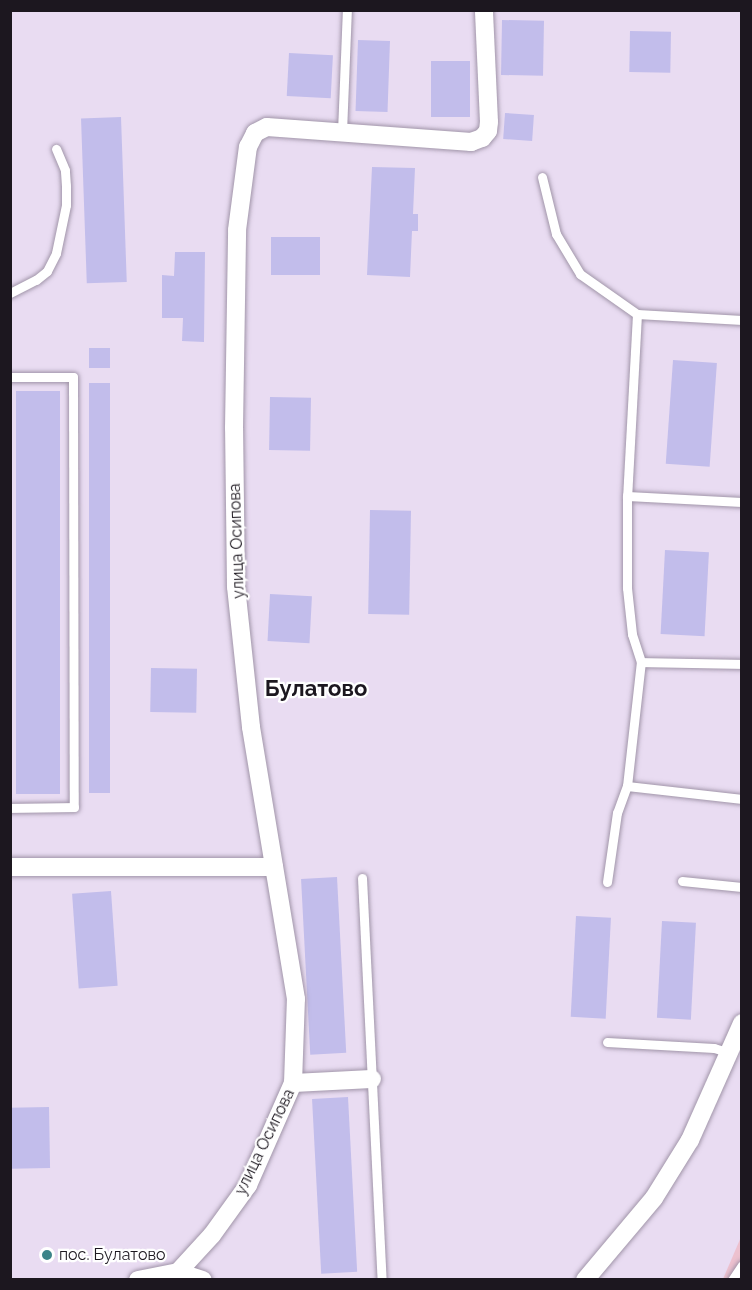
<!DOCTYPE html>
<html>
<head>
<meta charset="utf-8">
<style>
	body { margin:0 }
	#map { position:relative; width:752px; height:1290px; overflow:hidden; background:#e9dcf2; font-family:Raleway,sans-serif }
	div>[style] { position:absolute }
	.green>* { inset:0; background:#edc1cf }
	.building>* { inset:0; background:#c2bdeb; transform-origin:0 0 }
	.roads { filter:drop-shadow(0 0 2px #a195a9) drop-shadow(0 0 2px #a195a9) }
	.service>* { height:9px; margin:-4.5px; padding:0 4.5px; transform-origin:4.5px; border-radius:4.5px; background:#fff }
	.minor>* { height:18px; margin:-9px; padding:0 9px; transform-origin:9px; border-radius:9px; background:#fff }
	.dots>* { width:16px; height:16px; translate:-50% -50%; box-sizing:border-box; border:3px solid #fff; border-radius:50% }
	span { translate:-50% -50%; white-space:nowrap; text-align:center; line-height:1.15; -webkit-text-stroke:4.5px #fff; paint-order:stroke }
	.street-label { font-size:16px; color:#1c171f }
	.poi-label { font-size:16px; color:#1c171f }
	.left { translate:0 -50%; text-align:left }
	.district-label { font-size:22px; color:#1c171f; font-weight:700 }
	.frame { position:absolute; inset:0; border:12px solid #1c171f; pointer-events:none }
</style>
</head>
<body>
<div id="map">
	<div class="green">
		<i style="clip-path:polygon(741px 1237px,741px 1279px,723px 1279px)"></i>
	</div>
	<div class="building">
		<i style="left:502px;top:20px;width:42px;height:55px;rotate:1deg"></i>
		<i style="left:630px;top:31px;width:41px;height:41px;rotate:1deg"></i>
		<i style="left:358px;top:40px;width:32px;height:71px;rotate:2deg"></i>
		<i style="left:289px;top:53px;width:44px;height:43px;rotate:3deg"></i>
		<i style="left:431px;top:61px;width:39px;height:56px"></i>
		<i style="left:505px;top:113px;width:29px;height:26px;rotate:4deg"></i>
		<i style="left:121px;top:117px;width:165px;height:40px;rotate:88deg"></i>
		<i style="clip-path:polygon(372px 167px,415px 168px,413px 214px,418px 214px,418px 231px,412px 231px,410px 277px,367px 275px)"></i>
		<i style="left:271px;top:237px;width:49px;height:38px"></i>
		<i style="clip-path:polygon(175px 252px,205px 252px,204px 342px,182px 341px,183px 318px,162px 318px,162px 275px,174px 276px)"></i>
		<i style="left:89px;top:348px;width:21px;height:20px"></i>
		<i style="left:673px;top:360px;width:44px;height:104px;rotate:4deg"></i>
		<i style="left:89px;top:383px;width:21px;height:410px"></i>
		<i style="left:60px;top:391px;width:403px;height:44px;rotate:90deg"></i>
		<i style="left:270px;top:397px;width:41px;height:53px;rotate:1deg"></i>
		<i style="left:370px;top:510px;width:41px;height:104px;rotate:1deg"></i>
		<i style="left:665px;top:550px;width:44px;height:84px;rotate:3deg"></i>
		<i style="left:270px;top:594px;width:42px;height:47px;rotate:3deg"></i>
		<i style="left:151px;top:668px;width:46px;height:44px;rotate:1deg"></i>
		<i style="left:337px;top:877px;width:176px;height:36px;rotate:87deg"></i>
		<i style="left:111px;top:891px;width:95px;height:39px;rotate:86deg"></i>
		<i style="left:576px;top:916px;width:35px;height:101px;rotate:3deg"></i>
		<i style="left:662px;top:921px;width:34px;height:97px;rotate:3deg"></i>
		<i style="left:348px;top:1097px;width:175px;height:36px;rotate:87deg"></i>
		<i style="left:49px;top:1107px;width:61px;height:39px;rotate:89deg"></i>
	</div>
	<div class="roads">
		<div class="service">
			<i style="left:342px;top:132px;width:122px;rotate:-87.7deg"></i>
			<i style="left:542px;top:177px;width:59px;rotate:76.2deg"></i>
			<i style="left:556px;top:234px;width:47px;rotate:59deg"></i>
			<i style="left:580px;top:274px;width:70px;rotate:35.1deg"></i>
			<i style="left:10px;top:293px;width:29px;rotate:-27deg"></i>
			<i style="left:36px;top:280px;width:14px;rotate:-39deg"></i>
			<i style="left:47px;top:271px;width:20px;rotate:-63deg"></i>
			<i style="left:56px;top:253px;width:49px;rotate:-78.2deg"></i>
			<i style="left:66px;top:205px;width:19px;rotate:-90deg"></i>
			<i style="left:66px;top:186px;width:16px;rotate:-94deg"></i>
			<i style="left:65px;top:170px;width:23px;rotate:-113deg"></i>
			<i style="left:742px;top:320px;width:105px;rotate:-176.7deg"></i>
			<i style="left:637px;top:314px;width:182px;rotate:93.1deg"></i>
			<i style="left:627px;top:496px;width:115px;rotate:3deg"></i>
			<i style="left:10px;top:377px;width:63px"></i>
			<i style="left:73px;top:377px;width:430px;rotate:89.9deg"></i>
			<i style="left:74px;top:807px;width:64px;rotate:179.1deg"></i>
			<i style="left:641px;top:662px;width:101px;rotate:1.1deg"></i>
			<i style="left:627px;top:786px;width:116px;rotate:6.4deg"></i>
			<i style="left:362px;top:878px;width:402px;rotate:87.2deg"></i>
			<i style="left:682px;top:881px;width:60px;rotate:5.7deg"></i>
			<i style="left:607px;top:882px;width:70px;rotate:-81.8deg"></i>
			<i style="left:617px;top:813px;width:29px;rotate:-70deg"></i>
			<i style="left:627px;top:786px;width:125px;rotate:-83.6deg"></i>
			<i style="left:641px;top:662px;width:29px;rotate:-108deg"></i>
			<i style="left:632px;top:634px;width:46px;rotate:-96.2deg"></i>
			<i style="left:627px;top:588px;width:92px;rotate:-90deg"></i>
			<i style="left:607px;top:1042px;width:107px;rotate:3.2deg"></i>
			<i style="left:714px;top:1048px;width:17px;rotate:17deg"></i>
			<i style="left:732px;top:1280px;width:18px;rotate:-56deg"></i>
		</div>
		<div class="minor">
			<i style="left:10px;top:867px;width:264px"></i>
			<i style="left:293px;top:1083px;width:79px;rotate:-2.9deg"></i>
			<i style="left:178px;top:1272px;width:50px;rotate:-47.4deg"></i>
			<i style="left:212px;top:1235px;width:62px;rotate:-54.2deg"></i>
			<i style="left:248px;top:1185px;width:111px;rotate:-66.2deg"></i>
			<i style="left:293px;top:1083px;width:84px;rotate:-88deg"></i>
			<i style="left:296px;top:999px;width:276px;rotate:-99.4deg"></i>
			<i style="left:251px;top:727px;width:141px;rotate:-96.1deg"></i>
			<i style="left:236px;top:587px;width:159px;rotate:-90.7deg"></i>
			<i style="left:234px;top:428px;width:198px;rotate:-89.1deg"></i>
			<i style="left:237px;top:230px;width:84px;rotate:-82.5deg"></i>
			<i style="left:248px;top:147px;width:16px;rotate:-63deg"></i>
			<i style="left:255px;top:133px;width:13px;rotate:-27deg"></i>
			<i style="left:267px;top:127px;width:205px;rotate:4.2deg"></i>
			<i style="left:471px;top:142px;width:12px;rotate:-20deg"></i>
			<i style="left:482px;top:138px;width:9px;rotate:-49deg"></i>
			<i style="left:488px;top:131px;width:9px;rotate:-84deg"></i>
			<i style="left:489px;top:122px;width:112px;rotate:-92.6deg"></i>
			<i style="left:138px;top:1280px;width:41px;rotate:-11.3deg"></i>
			<i style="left:178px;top:1272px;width:26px;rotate:18deg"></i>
			<i style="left:585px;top:1280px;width:107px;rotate:-49.9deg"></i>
			<i style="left:654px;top:1198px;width:68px;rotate:-58.2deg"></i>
			<i style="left:690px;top:1140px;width:128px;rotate:-66deg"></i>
		</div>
	</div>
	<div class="dots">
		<i style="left:47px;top:1255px;background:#3c8489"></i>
	</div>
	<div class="street-label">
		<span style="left:237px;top:541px;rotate:-92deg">улица Осипова</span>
		<span style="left:265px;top:1142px;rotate:-64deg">улица Осипова</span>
	</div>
	<div class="poi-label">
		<span class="left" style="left:59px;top:1255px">пос. Булатово</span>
	</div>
	<div class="district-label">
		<span style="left:316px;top:689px">Булатово</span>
	</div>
	<div class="frame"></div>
</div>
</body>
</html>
